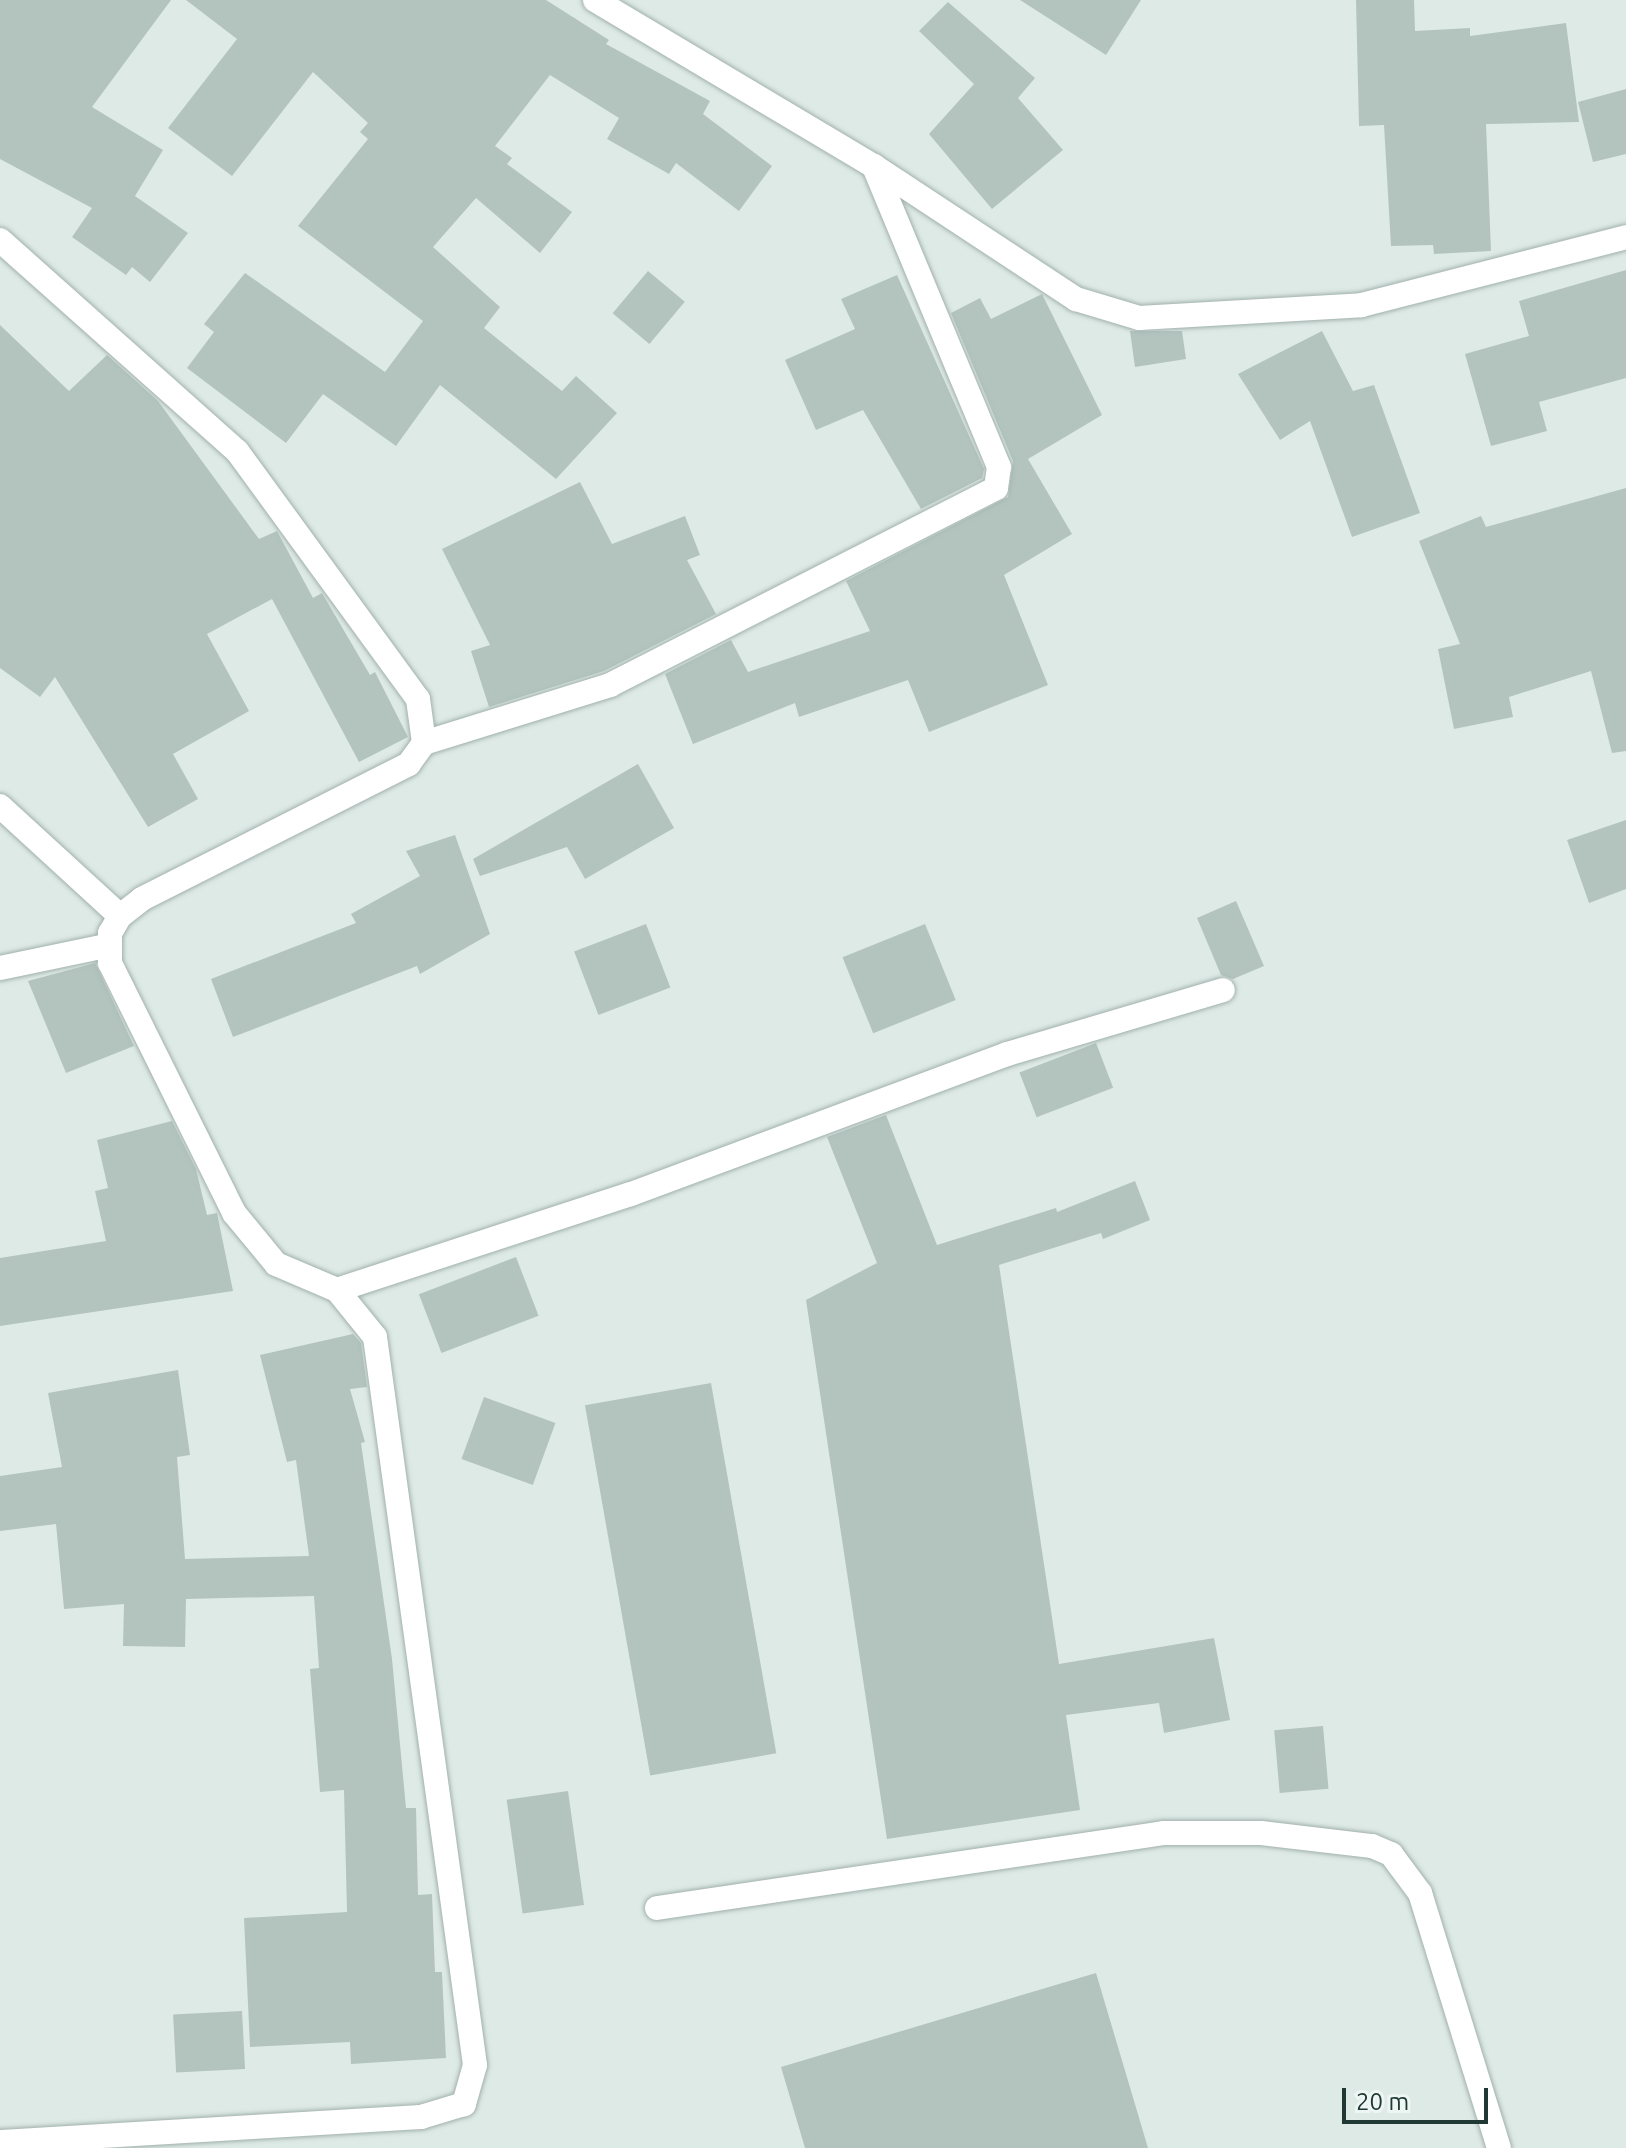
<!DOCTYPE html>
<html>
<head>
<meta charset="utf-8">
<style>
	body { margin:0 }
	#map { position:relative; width:1626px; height:2148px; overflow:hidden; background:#deeae6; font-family:Ubuntu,sans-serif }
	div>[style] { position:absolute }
	.building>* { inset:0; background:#b3c4bf; transform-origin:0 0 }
	.roads { filter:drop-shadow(0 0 2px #a1b1ad) drop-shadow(0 0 2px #a1b1ad) }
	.minor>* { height:24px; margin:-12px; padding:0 12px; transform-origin:12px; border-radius:12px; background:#fff }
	span { translate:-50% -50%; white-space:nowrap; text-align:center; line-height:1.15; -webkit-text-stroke:8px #eef6f3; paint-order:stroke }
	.scale { position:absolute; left:1342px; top:2088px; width:146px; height:36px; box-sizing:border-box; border:4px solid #203935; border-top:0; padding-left:10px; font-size:24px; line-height:28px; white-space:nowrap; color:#203935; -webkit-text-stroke:6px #eef6f3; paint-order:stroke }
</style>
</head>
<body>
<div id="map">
	<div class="building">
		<i style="clip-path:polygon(0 0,171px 0,92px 107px,163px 150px,135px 196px,188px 233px,150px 282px,132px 267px,126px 275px,72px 237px,92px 208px,0 159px)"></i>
		<i style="clip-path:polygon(186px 0,546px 0,609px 40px,606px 44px,710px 101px,703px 114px,772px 166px,739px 211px,676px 163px,669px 174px,607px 139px,619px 118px,550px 75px,495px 146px,512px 158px,507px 164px,572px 212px,540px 253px,476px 198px,433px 247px,500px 307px,484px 328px,562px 391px,576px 376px,617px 413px,556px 479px,440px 385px,396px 446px,323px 394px,286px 443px,187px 368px,214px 332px,204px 324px,245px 273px,385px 372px,423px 321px,298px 226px,368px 139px,360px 132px,368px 123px,313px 72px,232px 176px,168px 128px,237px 39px)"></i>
		<i style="clip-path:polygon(1020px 0,1141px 0,1106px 55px)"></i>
		<i style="clip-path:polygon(1356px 0,1414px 0,1415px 31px,1470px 28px,1470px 36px,1566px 23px,1579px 122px,1486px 124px,1491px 251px,1434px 254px,1433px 245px,1391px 246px,1384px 125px,1359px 126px)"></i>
		<i style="clip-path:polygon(948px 2px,1035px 78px,1018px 98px,1063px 150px,992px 209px,929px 134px,974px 84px,919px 31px)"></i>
		<i style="clip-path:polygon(1626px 89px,1626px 154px,1593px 162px,1578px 102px)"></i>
		<i style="clip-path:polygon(1626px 270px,1626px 378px,1539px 402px,1547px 431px,1491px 446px,1465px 354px,1529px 336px,1519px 301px)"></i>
		<i style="left:648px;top:271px;width:48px;height:55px;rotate:40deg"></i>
		<i style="clip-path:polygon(897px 275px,984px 469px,982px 478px,921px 509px,863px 410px,816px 430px,785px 360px,855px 329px,841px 299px)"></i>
		<i style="clip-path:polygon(1042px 294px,1102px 415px,1028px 459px,1072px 534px,1004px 575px,1048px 685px,929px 732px,908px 680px,799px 717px,795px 703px,693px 744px,665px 674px,731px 640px,748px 672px,870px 631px,846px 581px,1008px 497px,1013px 461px,951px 313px,980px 298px,991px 319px)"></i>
		<i style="clip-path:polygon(0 325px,69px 391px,107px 355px,158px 401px,259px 539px,277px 531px,313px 598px,322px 593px,370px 675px,375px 672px,408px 737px,359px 762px,272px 599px,207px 634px,249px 711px,173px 754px,198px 799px,148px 827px,55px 677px,40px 697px,0 668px)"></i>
		<i style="clip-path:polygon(1130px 331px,1182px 331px,1186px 359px,1135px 367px)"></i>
		<i style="clip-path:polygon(1322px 331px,1353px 391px,1374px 385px,1420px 513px,1352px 537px,1310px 421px,1280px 440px,1238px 374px)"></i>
		<i style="clip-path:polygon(580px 482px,612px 544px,685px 516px,700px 555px,687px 560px,716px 614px,604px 671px,489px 707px,471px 651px,490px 645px,442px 549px)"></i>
		<i style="clip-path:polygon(1626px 488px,1626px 751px,1612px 753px,1591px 671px,1509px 697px,1513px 717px,1454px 729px,1438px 649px,1460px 644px,1419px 541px,1481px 516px,1486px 527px)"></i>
		<i style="clip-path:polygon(638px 764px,674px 828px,585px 879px,567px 847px,480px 876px,473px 859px)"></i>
		<i style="clip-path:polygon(1626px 820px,1626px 889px,1589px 903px,1567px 840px)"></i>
		<i style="clip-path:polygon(455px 835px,490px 934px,420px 974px,417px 966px,233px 1037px,211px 979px,356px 923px,351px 914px,420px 876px,406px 851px)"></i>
		<i style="clip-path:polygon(1236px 901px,1264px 966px,1233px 979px,1221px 975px,1197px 918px)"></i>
		<i style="left:646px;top:924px;width:68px;height:77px;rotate:69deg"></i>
		<i style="left:925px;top:924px;width:82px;height:89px;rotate:68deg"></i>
		<i style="clip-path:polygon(95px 963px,134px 1046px,66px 1073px,28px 981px)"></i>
		<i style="left:1096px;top:1043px;width:48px;height:82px;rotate:69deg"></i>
		<i style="clip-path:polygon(886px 1115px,937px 1245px,1056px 1208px,1057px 1212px,1135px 1181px,1150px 1220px,1103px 1239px,1101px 1233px,999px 1265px,1059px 1664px,1214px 1638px,1230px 1720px,1164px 1733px,1159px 1703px,1066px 1715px,1080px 1810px,887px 1839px,806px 1300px,877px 1263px,827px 1137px)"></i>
		<i style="clip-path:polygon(172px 1121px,196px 1169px,207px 1215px,217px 1213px,233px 1291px,0 1326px,0 1258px,106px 1241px,95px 1191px,108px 1188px,97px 1140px)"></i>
		<i style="left:516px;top:1257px;width:63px;height:104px;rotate:69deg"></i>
		<i style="clip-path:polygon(353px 1334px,361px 1343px,367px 1387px,350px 1389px,365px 1442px,361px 1443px,392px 1659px,406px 1808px,416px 1808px,418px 1895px,432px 1894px,435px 1972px,442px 1972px,446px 2058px,351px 2064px,350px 2042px,250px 2047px,244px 1918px,347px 1912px,344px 1790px,320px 1792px,310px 1669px,319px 1668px,314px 1596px,186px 1599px,185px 1647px,123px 1646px,124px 1604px,64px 1609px,56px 1524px,0 1531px,0 1476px,62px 1467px,48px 1393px,178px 1370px,190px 1455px,177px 1457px,185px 1559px,309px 1556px,296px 1460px,287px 1462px,260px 1355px)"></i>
		<i style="left:711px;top:1383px;width:376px;height:128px;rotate:80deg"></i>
		<i style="left:484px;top:1397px;width:76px;height:66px;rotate:20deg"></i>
		<i style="left:1323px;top:1726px;width:63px;height:49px;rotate:85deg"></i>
		<i style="left:568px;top:1791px;width:115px;height:62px;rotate:82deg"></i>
		<i style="clip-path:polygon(1096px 1973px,1148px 2148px,805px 2148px,781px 2067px)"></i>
		<i style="left:242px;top:2011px;width:58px;height:69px;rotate:87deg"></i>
	</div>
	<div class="roads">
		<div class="minor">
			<i style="left:595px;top:0;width:325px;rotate:30.8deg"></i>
			<i style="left:874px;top:166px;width:242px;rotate:33.4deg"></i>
			<i style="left:1076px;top:299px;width:66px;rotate:16.8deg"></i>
			<i style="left:1139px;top:318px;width:223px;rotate:-3.3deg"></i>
			<i style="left:1362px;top:305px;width:273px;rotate:-14.4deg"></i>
			<i style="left:0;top:240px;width:317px;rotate:41.7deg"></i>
			<i style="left:237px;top:451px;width:307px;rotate:53.9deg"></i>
			<i style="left:418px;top:699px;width:44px;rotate:82.2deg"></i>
			<i style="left:424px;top:743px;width:26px;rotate:126deg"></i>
			<i style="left:409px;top:764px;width:299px;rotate:153.2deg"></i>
			<i style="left:142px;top:899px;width:28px;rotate:142deg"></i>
			<i style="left:120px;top:916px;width:20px;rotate:120deg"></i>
			<i style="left:110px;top:933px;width:30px;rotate:90deg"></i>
			<i style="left:110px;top:963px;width:279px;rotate:63.6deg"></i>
			<i style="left:234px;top:1213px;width:66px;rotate:50.5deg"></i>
			<i style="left:276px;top:1264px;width:66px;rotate:23.1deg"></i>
			<i style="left:337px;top:1290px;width:60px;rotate:51deg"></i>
			<i style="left:375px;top:1337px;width:735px;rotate:82.18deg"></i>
			<i style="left:475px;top:2065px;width:41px;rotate:105.8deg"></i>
			<i style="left:464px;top:2104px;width:45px;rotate:163.2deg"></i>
			<i style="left:421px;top:2117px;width:422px;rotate:176.6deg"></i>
			<i style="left:424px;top:743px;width:195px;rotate:-17.3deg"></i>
			<i style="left:610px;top:685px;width:433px;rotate:-27deg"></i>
			<i style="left:996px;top:488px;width:21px;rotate:-82deg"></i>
			<i style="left:999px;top:467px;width:326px;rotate:-112.6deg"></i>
			<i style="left:0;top:806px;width:163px;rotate:42.5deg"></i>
			<i style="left:0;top:968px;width:112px;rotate:-11.8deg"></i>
			<i style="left:337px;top:1290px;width:309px;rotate:-18.1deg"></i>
			<i style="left:631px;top:1194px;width:401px;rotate:-20.4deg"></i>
			<i style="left:1007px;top:1054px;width:225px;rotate:-16.5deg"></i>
			<i style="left:657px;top:1908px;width:513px;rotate:-8.41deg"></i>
			<i style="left:1164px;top:1833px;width:97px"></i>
			<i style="left:1261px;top:1833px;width:112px;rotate:6.7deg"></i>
			<i style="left:1372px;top:1846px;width:21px;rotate:23deg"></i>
			<i style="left:1391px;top:1854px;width:49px;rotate:53.4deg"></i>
			<i style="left:1420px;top:1893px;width:267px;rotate:72.8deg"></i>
		</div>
	</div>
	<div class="scale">20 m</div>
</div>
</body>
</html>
